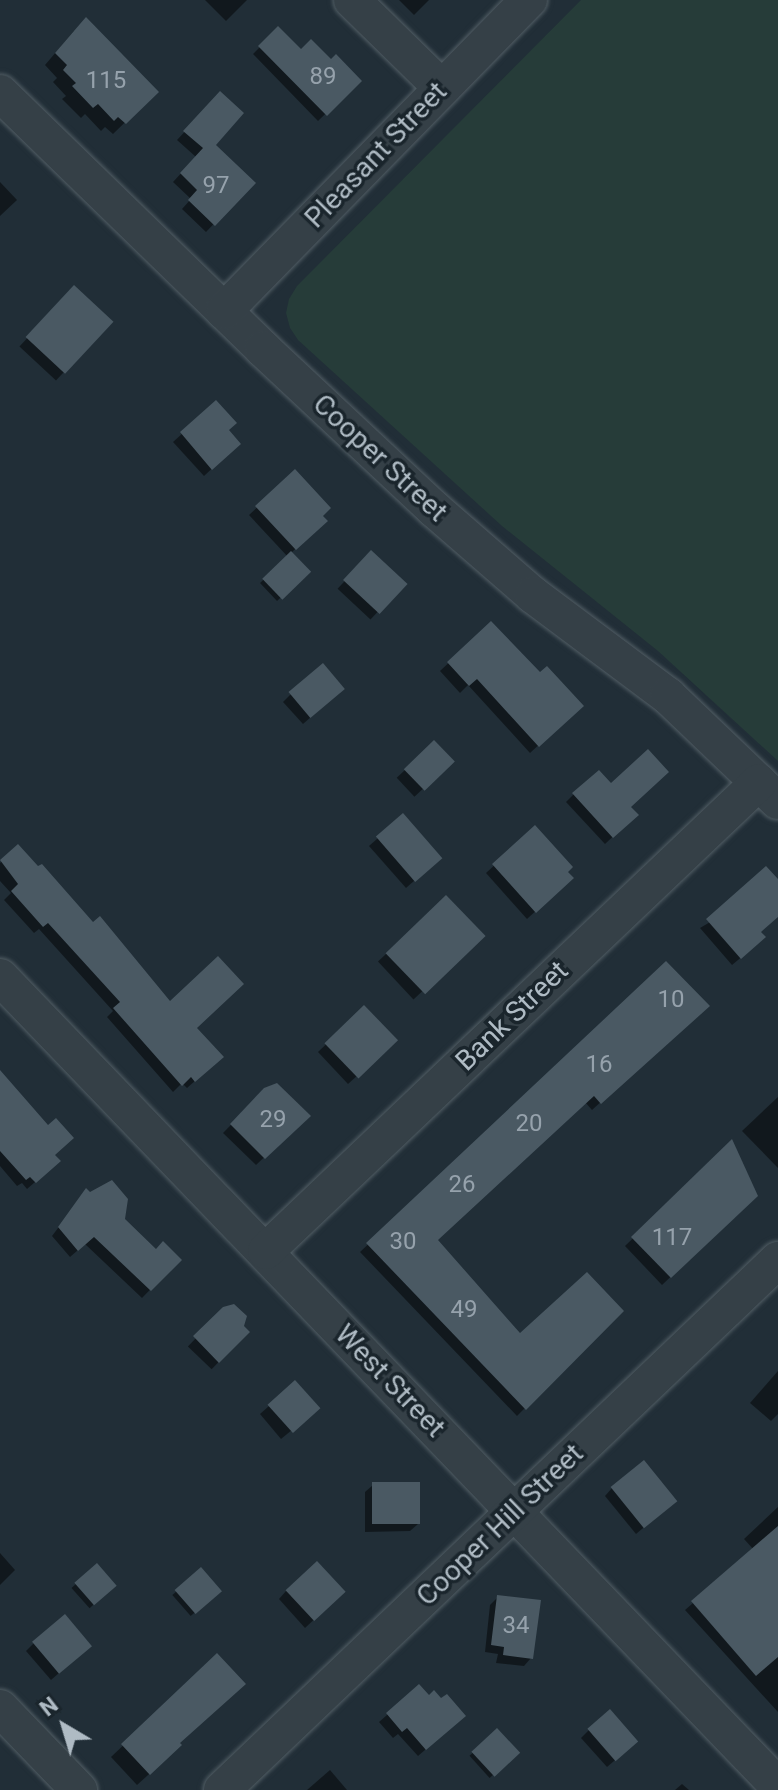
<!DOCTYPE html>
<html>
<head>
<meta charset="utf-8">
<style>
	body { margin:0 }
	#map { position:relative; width:778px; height:1790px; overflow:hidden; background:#212e37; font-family:Roboto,sans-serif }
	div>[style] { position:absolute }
	.green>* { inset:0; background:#263c39 }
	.shadow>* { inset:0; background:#0007; transform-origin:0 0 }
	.building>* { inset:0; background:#4a5963; transform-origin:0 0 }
	.roads { filter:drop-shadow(0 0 2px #525e65) drop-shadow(0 0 2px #525e65) }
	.street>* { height:36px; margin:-18px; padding:0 18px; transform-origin:18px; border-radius:18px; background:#354047 }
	span { translate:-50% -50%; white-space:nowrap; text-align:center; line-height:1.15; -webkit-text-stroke:7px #1a252c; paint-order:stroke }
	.number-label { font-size:24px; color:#96a2ac }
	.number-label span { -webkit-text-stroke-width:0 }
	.street-label { font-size:28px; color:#afbbc4 }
	.north { position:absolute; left:24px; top:1686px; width:80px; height:80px; -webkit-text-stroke:6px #1a252c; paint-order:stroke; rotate:322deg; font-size:22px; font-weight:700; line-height:32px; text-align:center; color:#afbbc4 }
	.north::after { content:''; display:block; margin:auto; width:28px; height:36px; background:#afbbc4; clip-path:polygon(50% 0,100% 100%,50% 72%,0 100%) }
</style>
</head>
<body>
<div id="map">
	<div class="green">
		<i style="clip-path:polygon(581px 0,778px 0,778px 761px,658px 651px,502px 526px,298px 340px,290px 328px,286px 313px,289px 299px,297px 286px)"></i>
	</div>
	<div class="shadow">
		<i style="clip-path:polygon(205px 0,247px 0,226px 21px)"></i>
		<i style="clip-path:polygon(399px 0,429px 0,414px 15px)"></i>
		<i style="clip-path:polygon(278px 29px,301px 52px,331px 61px,359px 81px,318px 121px,253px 54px)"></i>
		<i style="clip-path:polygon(74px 31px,156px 92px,113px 134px,105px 127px,101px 131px,85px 114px,81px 118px,62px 99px,66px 96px,53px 82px,57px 78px,45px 65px)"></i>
		<i style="clip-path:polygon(220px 94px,213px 145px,253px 183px,206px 232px,182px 209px,191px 199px,173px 182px,196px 157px,177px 140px)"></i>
		<i style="clip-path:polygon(0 182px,17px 200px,0 216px)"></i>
		<i style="left:74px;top:288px;width:50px;height:80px;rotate:43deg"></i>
		<i style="clip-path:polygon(216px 403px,231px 451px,204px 476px,173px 442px)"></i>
		<i style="clip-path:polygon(295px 472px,325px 521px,291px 553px,308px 572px,277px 601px,260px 583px,288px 557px,249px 515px)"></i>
		<i style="left:371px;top:553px;width:45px;height:49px;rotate:43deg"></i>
		<i style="clip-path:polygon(491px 623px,539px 675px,581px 706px,530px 753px,468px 685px,460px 693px,440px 671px)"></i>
		<i style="clip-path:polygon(291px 694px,335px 696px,303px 724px,283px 702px)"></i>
		<i style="left:434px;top:743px;width:26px;height:51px;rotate:47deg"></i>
		<i style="clip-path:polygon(611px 786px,636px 815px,605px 844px,566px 802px,574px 794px)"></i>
		<i style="clip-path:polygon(403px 816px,432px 865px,406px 888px,369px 846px)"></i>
		<i style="clip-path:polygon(535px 828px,566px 872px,563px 886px,527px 919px,486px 873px)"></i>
		<i style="clip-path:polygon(18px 846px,195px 1028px,213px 1065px,187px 1088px,182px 1083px,173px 1092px,107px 1017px,113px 1011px,39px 929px,34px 933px,4px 900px,11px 893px,0 881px,0 863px)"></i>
		<i style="clip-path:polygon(778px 882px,778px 916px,759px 932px,756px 945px,732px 965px,700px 928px)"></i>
		<i style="left:446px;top:898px;width:52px;height:93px;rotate:47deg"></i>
		<i style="clip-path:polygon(666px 964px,699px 1013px,592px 1110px,585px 1102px,436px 1240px,520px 1336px,621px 1311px,517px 1416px,360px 1252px)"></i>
		<i style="clip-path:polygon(364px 1008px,388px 1048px,348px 1084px,318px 1052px)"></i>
		<i style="clip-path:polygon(0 1073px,53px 1156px,50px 1169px,27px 1189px,22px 1183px,17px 1186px,0 1166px)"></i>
		<i style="clip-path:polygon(265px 1090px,308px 1116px,256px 1165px,223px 1133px)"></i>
		<i style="clip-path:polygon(778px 1097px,778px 1168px,742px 1131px)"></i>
		<i style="clip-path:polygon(732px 1142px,748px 1204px,662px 1285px,625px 1246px)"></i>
		<i style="clip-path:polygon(86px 1191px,123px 1220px,155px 1252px,179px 1260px,142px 1298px,85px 1244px,70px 1257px,52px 1236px)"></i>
		<i style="left:224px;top:1309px;width:33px;height:52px;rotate:44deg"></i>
		<i style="clip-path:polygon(778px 1371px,778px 1414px,771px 1421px,750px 1403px)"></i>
		<i style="clip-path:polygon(295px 1383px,309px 1416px,281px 1439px,260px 1414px)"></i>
		<i style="clip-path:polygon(373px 1485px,418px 1524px,410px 1531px,365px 1532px,365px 1492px)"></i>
		<i style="clip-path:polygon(612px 1488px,667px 1508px,636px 1534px,605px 1496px)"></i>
		<i style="clip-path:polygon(778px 1507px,778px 1712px,685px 1610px,754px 1550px,744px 1539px)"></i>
		<i style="clip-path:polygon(0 1553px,15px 1570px,0 1585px)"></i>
		<i style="left:96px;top:1566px;width:27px;height:33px;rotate:48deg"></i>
		<i style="left:201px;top:1570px;width:28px;height:38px;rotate:49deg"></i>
		<i style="clip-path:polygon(286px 1591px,335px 1600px,305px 1628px,279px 1599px)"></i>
		<i style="clip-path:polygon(498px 1597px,531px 1658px,524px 1666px,496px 1663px,498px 1654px,485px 1652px,490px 1605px)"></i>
		<i style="clip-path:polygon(34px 1643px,82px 1653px,51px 1680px,26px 1651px)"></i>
		<i style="clip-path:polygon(217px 1656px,168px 1757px,137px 1785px,111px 1757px)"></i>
		<i style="clip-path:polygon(419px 1687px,456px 1723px,418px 1756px,398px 1734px,393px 1738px,379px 1722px)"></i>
		<i style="clip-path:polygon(589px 1730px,628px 1749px,607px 1767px,581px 1738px)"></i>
		<i style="left:497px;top:1731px;width:30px;height:37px;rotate:48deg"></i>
		<i style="clip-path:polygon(330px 1770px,347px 1790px,307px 1790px)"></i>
		<i style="clip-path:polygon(682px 1784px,689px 1790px,675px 1790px)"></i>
	</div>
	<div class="building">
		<i style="clip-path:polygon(86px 17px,159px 92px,126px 124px,118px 117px,114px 121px,98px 104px,93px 108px,72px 86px,76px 83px,63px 70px,67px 65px,55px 53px)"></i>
		<i style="clip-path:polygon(278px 26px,301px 49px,311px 39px,331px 59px,336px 54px,362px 81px,327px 116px,258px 46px)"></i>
		<i style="clip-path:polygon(220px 91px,244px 113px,216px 145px,256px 183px,215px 226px,188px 200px,197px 190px,180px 173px,203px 148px,183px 131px)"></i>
		<i style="left:74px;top:285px;width:54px;height:71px;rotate:43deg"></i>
		<i style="clip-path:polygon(216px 400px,237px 423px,229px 430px,241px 444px,212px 470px,180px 432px)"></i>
		<i style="clip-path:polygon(295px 469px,331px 508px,323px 516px,328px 521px,296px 550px,255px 506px)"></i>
		<i style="left:371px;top:550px;width:50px;height:41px;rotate:43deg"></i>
		<i style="left:291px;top:551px;width:29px;height:40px;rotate:46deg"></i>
		<i style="clip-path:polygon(491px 621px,540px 672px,547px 666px,584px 706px,539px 747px,477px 679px,469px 686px,447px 662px)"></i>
		<i style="left:323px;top:663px;width:34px;height:45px;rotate:50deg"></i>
		<i style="left:434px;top:740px;width:30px;height:42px;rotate:46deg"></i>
		<i style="clip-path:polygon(648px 749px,669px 772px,631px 807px,639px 815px,613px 838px,572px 793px,599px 770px,611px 783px)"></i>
		<i style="left:403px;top:813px;width:60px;height:36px;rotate:49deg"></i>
		<i style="clip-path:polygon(535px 825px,573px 867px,568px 872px,574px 878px,536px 913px,492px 864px)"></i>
		<i style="clip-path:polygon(18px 844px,38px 866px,42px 864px,93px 922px,100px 916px,170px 1001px,218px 956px,244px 984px,197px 1028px,224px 1057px,195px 1082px,191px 1077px,182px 1086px,113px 1008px,120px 1002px,48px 923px,43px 927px,11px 891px,18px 884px,0 860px)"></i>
		<i style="clip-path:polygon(766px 866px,778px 879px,778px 917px,761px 932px,766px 937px,741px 959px,706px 919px)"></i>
		<i style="left:446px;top:895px;width:57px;height:84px;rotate:46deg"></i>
		<i style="clip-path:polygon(666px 961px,710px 1006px,601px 1104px,594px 1096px,438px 1240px,520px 1333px,587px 1272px,624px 1311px,526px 1410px,366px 1243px)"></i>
		<i style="left:364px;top:1005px;width:49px;height:55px;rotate:46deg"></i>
		<i style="clip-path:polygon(0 1070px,48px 1125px,56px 1118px,74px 1138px,55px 1155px,61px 1161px,36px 1183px,30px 1177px,26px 1180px,0 1151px)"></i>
		<i style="clip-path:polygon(277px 1083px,311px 1116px,265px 1159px,230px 1124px,264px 1088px)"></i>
		<i style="clip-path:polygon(732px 1139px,758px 1196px,671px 1278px,631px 1237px)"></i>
		<i style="clip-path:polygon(112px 1180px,128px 1199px,125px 1219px,156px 1249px,163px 1241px,182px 1260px,151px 1291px,94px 1237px,78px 1251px,58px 1227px,86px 1188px,90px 1192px)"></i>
		<i style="clip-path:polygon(234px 1304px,247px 1316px,244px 1326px,250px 1332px,219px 1363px,193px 1336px,223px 1307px)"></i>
		<i style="left:295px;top:1380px;width:38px;height:37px;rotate:48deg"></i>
		<i style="left:644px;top:1460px;width:53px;height:43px;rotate:51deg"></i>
		<i style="left:420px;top:1482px;width:42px;height:48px;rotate:90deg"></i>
		<i style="clip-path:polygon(778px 1526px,778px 1657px,756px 1676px,691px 1601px)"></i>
		<i style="left:317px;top:1561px;width:42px;height:43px;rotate:47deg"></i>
		<i style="left:97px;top:1563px;width:30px;height:30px;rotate:49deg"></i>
		<i style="left:201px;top:1567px;width:32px;height:35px;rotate:49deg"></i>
		<i style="clip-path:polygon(497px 1595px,541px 1600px,533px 1659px,503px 1655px,504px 1647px,491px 1645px)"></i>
		<i style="left:65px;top:1614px;width:42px;height:43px;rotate:50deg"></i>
		<i style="clip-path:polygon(217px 1653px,246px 1684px,180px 1743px,182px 1745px,150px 1775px,121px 1744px)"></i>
		<i style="clip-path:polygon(419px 1684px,429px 1695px,434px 1690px,441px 1698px,447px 1694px,466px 1716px,426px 1750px,407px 1728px,402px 1732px,386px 1713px)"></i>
		<i style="left:610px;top:1709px;width:43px;height:30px;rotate:49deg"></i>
		<i style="left:497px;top:1728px;width:34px;height:35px;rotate:47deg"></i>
	</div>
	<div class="roads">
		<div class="street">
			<i style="left:352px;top:0;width:126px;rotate:44.4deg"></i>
			<i style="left:0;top:93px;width:367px;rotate:44.2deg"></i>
			<i style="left:263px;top:349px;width:234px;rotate:43.1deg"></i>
			<i style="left:434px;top:509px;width:131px;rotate:41deg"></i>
			<i style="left:533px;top:595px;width:169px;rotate:36.8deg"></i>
			<i style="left:668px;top:696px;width:152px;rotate:43.7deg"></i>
			<i style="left:224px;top:311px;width:436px;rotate:-45.6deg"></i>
			<i style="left:0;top:977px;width:1122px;rotate:46.12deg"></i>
			<i style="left:266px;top:1251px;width:680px;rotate:-43.57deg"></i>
			<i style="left:0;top:1708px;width:114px;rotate:46.1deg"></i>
			<i style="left:222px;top:1790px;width:768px;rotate:-43.63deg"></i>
		</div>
	</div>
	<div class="number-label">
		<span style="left:323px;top:77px">89</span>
		<span style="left:106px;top:81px">115</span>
		<span style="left:216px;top:186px">97</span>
		<span style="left:671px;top:1000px">10</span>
		<span style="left:599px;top:1065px">16</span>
		<span style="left:273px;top:1120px">29</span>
		<span style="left:529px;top:1124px">20</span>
		<span style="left:462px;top:1185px">26</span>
		<span style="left:672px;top:1238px">117</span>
		<span style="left:403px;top:1242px">30</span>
		<span style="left:464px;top:1310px">49</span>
		<span style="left:516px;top:1626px">34</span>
	</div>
	<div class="street-label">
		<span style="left:376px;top:155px;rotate:-46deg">Pleasant Street</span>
		<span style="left:380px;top:458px;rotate:43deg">Cooper Street</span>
		<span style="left:512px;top:1016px;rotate:-44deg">Bank Street</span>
		<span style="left:390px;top:1381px;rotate:46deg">West Street</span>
		<span style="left:500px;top:1525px;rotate:-44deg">Cooper Hill Street</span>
	</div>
	<div class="north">N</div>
</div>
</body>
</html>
